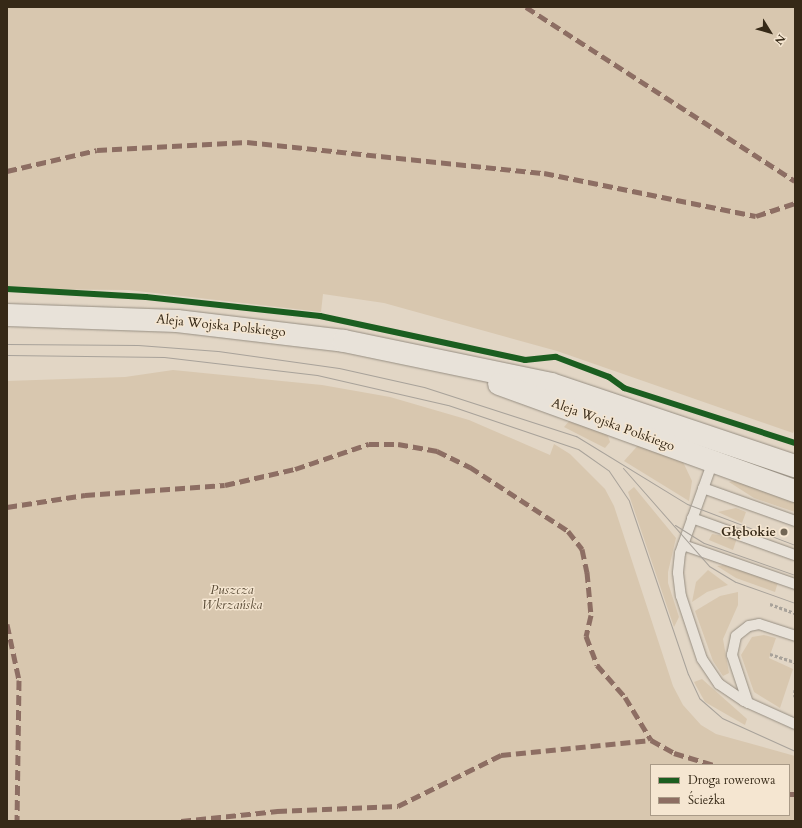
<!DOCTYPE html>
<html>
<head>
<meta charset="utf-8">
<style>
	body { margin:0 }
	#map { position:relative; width:802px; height:828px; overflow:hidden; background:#e2d6c5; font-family:Cardo,serif }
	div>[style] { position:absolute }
	.green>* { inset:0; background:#d8c7af }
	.path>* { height:2.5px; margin-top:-1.25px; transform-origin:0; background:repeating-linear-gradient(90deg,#a8a29a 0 3px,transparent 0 5px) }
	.roads { filter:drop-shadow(0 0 1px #968e82) drop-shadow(0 0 1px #968e82) }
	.lane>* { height:10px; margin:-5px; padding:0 5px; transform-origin:5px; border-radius:5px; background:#e8e2d9 }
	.secondary>* { height:22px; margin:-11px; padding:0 11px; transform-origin:11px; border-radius:11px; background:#e8e2d9 }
	.tram>* { height:1px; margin:-0.5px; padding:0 0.5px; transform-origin:0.5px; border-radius:0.5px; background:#a8a29a }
	.quiet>* { height:5px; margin-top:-2.5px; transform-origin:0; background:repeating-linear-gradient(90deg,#8d6e63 0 10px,transparent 0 15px) }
	.cycleway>* { height:6px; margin:-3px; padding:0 3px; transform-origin:3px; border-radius:3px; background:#1b5e20 }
	.dots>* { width:11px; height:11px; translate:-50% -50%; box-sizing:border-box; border:2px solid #f5e6d1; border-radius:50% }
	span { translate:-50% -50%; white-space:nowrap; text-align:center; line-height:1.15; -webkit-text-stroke:3px #f5e6d1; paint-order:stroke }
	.street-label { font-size:13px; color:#362917 }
	.poi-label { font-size:13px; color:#362917; font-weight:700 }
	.right { translate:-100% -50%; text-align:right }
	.park-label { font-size:13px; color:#5c4d38; font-style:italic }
	.frame { position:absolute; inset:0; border:8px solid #362917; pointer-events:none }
	.legend { position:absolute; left:650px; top:764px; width:140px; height:52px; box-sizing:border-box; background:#f5e6d1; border:1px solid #a99a87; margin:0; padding:5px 7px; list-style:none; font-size:12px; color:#362917 }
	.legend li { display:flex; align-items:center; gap:8px; height:20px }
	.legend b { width:20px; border:1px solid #a99a87 }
	.north { position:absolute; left:750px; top:12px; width:40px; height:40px; -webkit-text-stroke:3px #f5e6d1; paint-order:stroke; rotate:127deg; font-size:11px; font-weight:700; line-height:16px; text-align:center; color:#362917 }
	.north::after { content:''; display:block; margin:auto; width:14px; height:18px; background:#362917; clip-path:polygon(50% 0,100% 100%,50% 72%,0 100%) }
</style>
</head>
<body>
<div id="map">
	<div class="green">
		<i style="clip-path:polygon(7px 7px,795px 7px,795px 429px,793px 433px,557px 351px,384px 303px,323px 294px,321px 312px,128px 290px,7px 289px)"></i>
		<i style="clip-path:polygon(evenodd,173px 370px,322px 385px,390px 397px,469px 420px,550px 455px,554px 444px,570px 454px,605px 489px,614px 506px,673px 686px,683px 705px,701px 725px,716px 734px,795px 756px,795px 821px,7px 821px,7px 381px,125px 377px,173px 370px,651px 765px,789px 765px,789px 815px,651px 815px,651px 765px)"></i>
		<i style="clip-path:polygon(571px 419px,606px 431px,610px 442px,605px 448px,564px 427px)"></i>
		<i style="clip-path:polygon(641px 442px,683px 462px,692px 481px,689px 501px,624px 461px)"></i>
		<i style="clip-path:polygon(738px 480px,795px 501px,795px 512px,754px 498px,729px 482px)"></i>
		<i style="clip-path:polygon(634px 487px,676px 538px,668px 572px,668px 583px,679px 617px,674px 627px,628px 492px)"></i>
		<i style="clip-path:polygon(736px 508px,746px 512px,742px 523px,718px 512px)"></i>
		<i style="clip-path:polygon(712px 534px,737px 538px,733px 550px,709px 540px)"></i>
		<i style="clip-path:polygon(725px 565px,778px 582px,775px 592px,736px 578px,717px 566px)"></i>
		<i style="clip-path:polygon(708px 570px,728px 585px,707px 592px,692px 602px,696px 582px)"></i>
		<i style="clip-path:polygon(738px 592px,738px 605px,723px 639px,729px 673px,723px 676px,713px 661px,695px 611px,720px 596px)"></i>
		<i style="clip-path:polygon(764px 635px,776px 638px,769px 658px,793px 669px,780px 708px,754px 692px,741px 655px,752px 637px)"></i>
		<i style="clip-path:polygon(702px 679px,747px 719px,745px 725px,705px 702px,694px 682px)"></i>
	</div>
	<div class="path">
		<i style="left:770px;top:604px;width:27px;rotate:20deg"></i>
		<i style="left:770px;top:654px;width:26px;rotate:18deg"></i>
		<i style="left:795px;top:690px;width:7px;rotate:90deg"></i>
	</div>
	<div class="roads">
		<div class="lane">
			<i style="left:713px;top:461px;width:98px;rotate:109.7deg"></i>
			<i style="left:680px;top:553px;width:20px;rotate:96deg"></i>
			<i style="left:678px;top:573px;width:23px;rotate:83deg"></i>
			<i style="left:681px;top:596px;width:66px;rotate:71.6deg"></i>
			<i style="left:702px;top:659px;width:30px;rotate:56deg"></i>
			<i style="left:719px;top:684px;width:30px;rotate:34deg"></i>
			<i style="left:744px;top:701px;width:56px;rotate:24.3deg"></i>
			<i style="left:703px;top:488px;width:98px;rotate:19.7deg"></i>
			<i style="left:692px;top:518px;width:109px;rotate:19.8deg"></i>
			<i style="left:683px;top:545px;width:119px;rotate:19.2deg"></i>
			<i style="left:748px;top:703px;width:51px;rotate:-108.4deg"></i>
			<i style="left:732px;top:655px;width:19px;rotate:-78deg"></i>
			<i style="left:736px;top:636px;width:16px;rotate:-38deg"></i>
			<i style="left:749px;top:626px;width:10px;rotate:-11deg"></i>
			<i style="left:759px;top:624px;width:38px;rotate:18deg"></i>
		</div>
		<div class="secondary">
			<i style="left:7px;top:315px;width:170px;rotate:2deg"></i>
			<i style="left:177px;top:321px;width:168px;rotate:6.8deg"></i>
			<i style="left:344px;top:341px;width:211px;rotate:11.7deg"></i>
			<i style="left:551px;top:384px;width:257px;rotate:18.6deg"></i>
			<i style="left:499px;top:384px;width:315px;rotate:19.9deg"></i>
		</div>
	</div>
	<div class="tram">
		<i style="left:7px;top:344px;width:131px;rotate:0.4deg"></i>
		<i style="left:138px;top:345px;width:80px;rotate:4.3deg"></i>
		<i style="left:218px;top:351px;width:122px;rotate:8deg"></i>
		<i style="left:339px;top:368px;width:87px;rotate:12.6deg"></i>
		<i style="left:424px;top:387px;width:160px;rotate:17.9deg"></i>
		<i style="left:576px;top:436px;width:130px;rotate:31.5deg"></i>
		<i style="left:687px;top:504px;width:116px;rotate:20.8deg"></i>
		<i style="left:7px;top:355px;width:157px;rotate:0.7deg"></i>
		<i style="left:164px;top:357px;width:154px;rotate:6.7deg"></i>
		<i style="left:317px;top:375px;width:134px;rotate:12.9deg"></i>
		<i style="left:448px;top:405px;width:137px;rotate:18.7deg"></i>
		<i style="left:578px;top:449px;width:38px;rotate:35deg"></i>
		<i style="left:609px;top:471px;width:36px;rotate:56deg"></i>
		<i style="left:629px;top:501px;width:183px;rotate:71.2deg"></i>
		<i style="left:688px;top:674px;width:26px;rotate:65deg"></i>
		<i style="left:699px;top:698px;width:30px;rotate:41deg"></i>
		<i style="left:722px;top:718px;width:80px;rotate:24.3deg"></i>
		<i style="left:623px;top:468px;width:130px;rotate:48.7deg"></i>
		<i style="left:709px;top:566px;width:31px;rotate:31deg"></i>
		<i style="left:736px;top:582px;width:63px;rotate:19.6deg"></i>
		<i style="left:675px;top:525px;width:34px;rotate:32deg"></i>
		<i style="left:704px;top:543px;width:96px;rotate:19.4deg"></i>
	</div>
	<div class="quiet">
		<i style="left:526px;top:7px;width:320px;rotate:32.9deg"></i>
		<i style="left:7px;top:171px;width:92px;rotate:-13.1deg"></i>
		<i style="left:97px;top:150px;width:150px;rotate:-3.1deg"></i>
		<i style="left:247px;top:142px;width:299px;rotate:6deg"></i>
		<i style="left:544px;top:173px;width:216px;rotate:11.5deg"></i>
		<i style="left:756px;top:216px;width:41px;rotate:-18.4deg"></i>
		<i style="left:7px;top:507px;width:79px;rotate:-8.7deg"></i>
		<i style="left:85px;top:495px;width:140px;rotate:-4.1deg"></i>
		<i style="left:225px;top:485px;width:72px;rotate:-12.9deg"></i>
		<i style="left:295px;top:469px;width:78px;rotate:-18.7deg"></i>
		<i style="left:369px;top:444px;width:29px"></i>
		<i style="left:398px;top:444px;width:40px;rotate:10deg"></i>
		<i style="left:437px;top:451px;width:37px;rotate:26deg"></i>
		<i style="left:470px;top:467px;width:117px;rotate:33.1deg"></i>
		<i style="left:568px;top:531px;width:23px;rotate:52deg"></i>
		<i style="left:582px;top:549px;width:24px;rotate:78deg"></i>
		<i style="left:587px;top:572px;width:43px;rotate:84.7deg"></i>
		<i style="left:591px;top:615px;width:22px;rotate:103deg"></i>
		<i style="left:586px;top:636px;width:31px;rotate:69deg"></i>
		<i style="left:597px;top:665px;width:43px;rotate:48.8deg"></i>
		<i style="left:625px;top:697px;width:50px;rotate:58.8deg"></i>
		<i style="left:651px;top:740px;width:26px;rotate:29deg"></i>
		<i style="left:674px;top:753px;width:42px;rotate:16.7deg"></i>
		<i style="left:7px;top:624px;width:57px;rotate:77.9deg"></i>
		<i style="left:19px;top:680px;width:141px;rotate:90.8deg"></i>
		<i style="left:789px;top:794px;width:6px"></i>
		<i style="left:181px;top:821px;width:97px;rotate:-5.9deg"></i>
		<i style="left:277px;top:811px;width:121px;rotate:-2.4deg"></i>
		<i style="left:398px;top:806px;width:115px;rotate:-26.3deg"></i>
		<i style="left:501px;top:755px;width:151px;rotate:-5.7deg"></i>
	</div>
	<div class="cycleway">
		<i style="left:7px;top:289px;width:139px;rotate:3.3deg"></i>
		<i style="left:146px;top:297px;width:175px;rotate:6.2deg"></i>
		<i style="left:320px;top:316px;width:210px;rotate:12.1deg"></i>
		<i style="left:525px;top:360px;width:31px;rotate:-6deg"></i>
		<i style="left:556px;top:357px;width:57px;rotate:20.7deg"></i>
		<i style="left:609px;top:377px;width:19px;rotate:36deg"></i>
		<i style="left:624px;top:388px;width:180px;rotate:17.8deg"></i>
	</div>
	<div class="dots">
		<i style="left:784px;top:532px;background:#726654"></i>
	</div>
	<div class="street-label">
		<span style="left:221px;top:326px;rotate:6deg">Aleja Wojska Polskiego</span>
		<span style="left:613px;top:425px;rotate:20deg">Aleja Wojska Polskiego</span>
	</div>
	<div class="poi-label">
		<span class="right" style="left:776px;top:532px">Głębokie</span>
	</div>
	<div class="park-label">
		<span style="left:232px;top:598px">Puszcza<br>Wkrzańska</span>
	</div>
	<div class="frame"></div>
	<ul class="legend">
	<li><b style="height:5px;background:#1b5e20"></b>Droga rowerowa</li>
	<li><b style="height:5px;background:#8d6e63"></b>Ścieżka</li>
	</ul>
	<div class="north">N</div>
</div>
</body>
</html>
